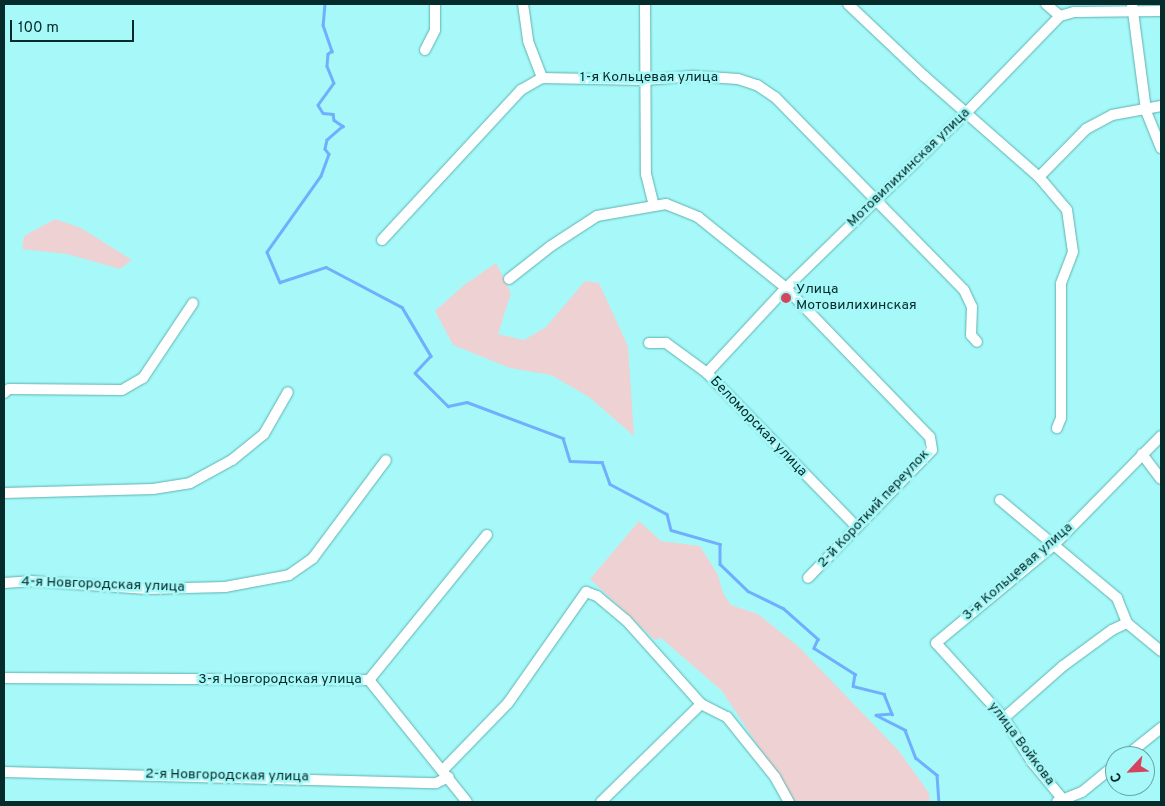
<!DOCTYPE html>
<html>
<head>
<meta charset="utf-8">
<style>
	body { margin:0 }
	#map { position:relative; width:1165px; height:806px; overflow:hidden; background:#a6f9f8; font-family:Overpass,sans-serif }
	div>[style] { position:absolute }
	.green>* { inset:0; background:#eed2d3 }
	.stream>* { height:2.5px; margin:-1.25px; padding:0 1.25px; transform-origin:1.25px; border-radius:1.25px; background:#6faffe }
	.roads { filter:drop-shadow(0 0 1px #5fb2b1) drop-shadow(0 0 1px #5fb2b1) }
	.street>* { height:10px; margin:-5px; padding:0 5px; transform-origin:5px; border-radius:5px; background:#fff }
	.dots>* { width:14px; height:14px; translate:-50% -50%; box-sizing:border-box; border:2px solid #a6f9f8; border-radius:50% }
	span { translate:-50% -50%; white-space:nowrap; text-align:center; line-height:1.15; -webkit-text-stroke:5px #a6f9f8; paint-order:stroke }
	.street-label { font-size:14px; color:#062b2b }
	.poi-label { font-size:14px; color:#062b2b }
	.left { translate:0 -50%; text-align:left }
	.frame { position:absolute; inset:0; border:5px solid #062b2b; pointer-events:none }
	.north { position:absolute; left:1105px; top:746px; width:50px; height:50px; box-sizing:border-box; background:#a6f9f8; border:1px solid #66a7a6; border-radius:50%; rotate:245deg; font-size:14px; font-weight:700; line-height:20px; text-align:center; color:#062b2b }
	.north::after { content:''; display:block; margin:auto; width:18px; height:22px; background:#d4445d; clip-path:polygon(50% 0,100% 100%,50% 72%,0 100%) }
	.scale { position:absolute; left:10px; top:20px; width:124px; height:22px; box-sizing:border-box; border:2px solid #062b2b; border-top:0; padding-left:6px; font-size:15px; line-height:18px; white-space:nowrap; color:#062b2b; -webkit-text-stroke:4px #a6f9f8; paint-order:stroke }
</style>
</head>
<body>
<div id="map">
	<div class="green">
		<i style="clip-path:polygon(55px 219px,81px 228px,132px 260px,120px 269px,67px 254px,22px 249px,24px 236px)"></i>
		<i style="clip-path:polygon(496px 263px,511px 293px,498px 334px,524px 340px,546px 327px,585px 281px,599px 283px,628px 346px,634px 436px,589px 397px,551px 375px,510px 368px,453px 345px,435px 311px,464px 285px)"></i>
		<i style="clip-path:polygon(639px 521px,661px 541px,700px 546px,718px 575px,723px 593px,731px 605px,758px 614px,799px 647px,899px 751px,929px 793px,930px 802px,795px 802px,722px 691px,661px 638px,655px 640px,590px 579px)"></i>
	</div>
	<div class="stream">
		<i style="left:325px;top:4px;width:21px;rotate:95deg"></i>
		<i style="left:323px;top:25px;width:28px;rotate:71deg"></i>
		<i style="left:332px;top:51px;width:5px;rotate:143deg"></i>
		<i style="left:328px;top:54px;width:12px;rotate:95deg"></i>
		<i style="left:327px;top:66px;width:18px;rotate:68deg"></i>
		<i style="left:334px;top:83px;width:27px;rotate:126deg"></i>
		<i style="left:318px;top:105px;width:9px;rotate:58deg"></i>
		<i style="left:323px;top:113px;width:10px;rotate:6deg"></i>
		<i style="left:333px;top:114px;width:6px;rotate:81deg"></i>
		<i style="left:334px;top:120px;width:11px;rotate:34deg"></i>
		<i style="left:343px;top:126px;width:21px;rotate:139deg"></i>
		<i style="left:327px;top:140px;width:9px;rotate:103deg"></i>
		<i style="left:325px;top:149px;width:6px;rotate:51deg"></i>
		<i style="left:329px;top:154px;width:23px;rotate:110deg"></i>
		<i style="left:321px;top:176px;width:93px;rotate:125.4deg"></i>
		<i style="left:267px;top:252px;width:33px;rotate:67deg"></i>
		<i style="left:280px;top:282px;width:48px;rotate:-18.1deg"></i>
		<i style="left:326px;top:267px;width:86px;rotate:27.8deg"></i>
		<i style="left:402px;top:307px;width:57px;rotate:59.4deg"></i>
		<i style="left:431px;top:356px;width:23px;rotate:133deg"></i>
		<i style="left:415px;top:373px;width:47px;rotate:45deg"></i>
		<i style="left:448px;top:406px;width:19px;rotate:-12deg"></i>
		<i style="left:467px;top:402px;width:103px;rotate:20.6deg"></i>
		<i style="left:563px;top:438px;width:24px;rotate:73deg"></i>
		<i style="left:570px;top:461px;width:32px;rotate:2deg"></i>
		<i style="left:602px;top:462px;width:23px;rotate:70deg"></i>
		<i style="left:610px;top:484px;width:64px;rotate:27.8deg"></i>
		<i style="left:667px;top:514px;width:16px;rotate:76deg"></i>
		<i style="left:671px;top:530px;width:51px;rotate:15.9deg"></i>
		<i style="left:720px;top:544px;width:20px;rotate:90deg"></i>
		<i style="left:720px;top:564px;width:39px;rotate:44deg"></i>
		<i style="left:748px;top:591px;width:39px;rotate:26deg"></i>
		<i style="left:783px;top:608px;width:47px;rotate:41.5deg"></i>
		<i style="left:818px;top:639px;width:10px;rotate:114deg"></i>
		<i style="left:814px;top:648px;width:49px;rotate:32.4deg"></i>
		<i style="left:855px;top:674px;width:12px;rotate:99deg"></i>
		<i style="left:853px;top:686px;width:32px;rotate:14deg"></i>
		<i style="left:884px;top:694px;width:22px;rotate:68deg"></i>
		<i style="left:892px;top:714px;width:16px;rotate:176deg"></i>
		<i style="left:876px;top:715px;width:33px;rotate:27deg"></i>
		<i style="left:905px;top:730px;width:30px;rotate:69deg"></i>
		<i style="left:916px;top:758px;width:27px;rotate:39deg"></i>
		<i style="left:937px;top:775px;width:27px;rotate:86deg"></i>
	</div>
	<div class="roads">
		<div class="street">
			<i style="left:523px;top:4px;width:37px;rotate:82deg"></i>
			<i style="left:528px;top:41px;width:40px;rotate:69deg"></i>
			<i style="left:645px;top:4px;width:170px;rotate:89.7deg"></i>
			<i style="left:646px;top:174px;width:30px;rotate:76deg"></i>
			<i style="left:848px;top:4px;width:105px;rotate:43.5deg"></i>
			<i style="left:924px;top:76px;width:153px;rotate:41.3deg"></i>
			<i style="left:1039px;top:177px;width:43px;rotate:49.7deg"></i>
			<i style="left:1067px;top:210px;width:42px;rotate:81.9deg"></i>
			<i style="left:1073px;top:252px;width:34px;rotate:111deg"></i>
			<i style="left:1061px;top:284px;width:134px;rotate:90deg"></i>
			<i style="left:1061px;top:418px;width:11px;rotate:112deg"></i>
			<i style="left:1046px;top:4px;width:18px;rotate:41deg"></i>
			<i style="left:1132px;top:4px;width:108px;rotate:82.5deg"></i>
			<i style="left:1146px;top:111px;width:40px;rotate:68deg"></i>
			<i style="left:425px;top:50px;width:22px;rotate:-63deg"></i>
			<i style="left:435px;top:30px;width:26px;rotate:-90deg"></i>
			<i style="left:1039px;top:177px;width:67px;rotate:-45.6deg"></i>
			<i style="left:1086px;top:129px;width:30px;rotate:-28deg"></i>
			<i style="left:1112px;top:115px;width:50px;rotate:-10.4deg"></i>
			<i style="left:382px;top:240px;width:205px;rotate:-47.2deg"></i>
			<i style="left:521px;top:90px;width:24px;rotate:-30deg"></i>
			<i style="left:542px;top:78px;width:104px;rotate:1.1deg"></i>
			<i style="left:646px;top:80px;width:47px;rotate:-4.9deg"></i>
			<i style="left:693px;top:76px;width:45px;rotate:3.8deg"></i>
			<i style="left:738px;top:79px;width:20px;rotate:18deg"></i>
			<i style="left:757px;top:85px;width:22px;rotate:34deg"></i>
			<i style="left:775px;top:97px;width:270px;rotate:45.6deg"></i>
			<i style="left:964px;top:290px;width:19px;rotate:65deg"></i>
			<i style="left:972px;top:307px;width:28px;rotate:92deg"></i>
			<i style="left:971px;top:335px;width:9px;rotate:49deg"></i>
			<i style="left:509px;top:279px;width:53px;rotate:-38.2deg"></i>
			<i style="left:551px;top:246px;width:55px;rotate:-33.1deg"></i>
			<i style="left:597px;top:216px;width:70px;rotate:-9.9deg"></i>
			<i style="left:666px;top:204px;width:35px;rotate:22deg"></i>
			<i style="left:698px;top:217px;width:113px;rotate:38.9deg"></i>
			<i style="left:786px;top:288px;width:207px;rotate:46deg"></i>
			<i style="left:930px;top:437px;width:13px;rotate:81deg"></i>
			<i style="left:932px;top:450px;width:178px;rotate:134.1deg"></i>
			<i style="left:649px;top:343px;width:17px"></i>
			<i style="left:666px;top:343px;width:51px;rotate:36.2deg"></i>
			<i style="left:707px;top:373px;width:215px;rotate:45.8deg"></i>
			<i style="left:707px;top:373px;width:116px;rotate:-47.1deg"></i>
			<i style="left:786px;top:288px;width:251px;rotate:-44.2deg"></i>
			<i style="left:966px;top:113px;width:135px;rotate:-45.9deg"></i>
			<i style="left:1060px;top:16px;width:15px;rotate:-16deg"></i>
			<i style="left:1074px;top:12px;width:87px;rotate:-0.7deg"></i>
			<i style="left:4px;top:393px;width:6px;rotate:-39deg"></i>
			<i style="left:9px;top:389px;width:113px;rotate:0.5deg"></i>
			<i style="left:122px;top:390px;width:24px;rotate:-30deg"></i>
			<i style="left:143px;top:378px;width:90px;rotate:-56.3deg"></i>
			<i style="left:1142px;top:454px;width:31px;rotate:53deg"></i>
			<i style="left:4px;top:493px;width:149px;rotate:-1.5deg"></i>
			<i style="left:153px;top:489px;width:37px;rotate:-9deg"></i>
			<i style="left:190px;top:483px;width:48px;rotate:-28.7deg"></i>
			<i style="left:232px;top:460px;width:41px;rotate:-39.1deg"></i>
			<i style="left:264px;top:434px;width:48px;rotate:-60.3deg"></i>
			<i style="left:1000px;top:500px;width:153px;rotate:39.9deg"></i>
			<i style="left:1117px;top:598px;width:27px;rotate:68deg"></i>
			<i style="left:1127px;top:623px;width:44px;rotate:39.5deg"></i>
			<i style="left:4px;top:583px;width:26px;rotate:-4deg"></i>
			<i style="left:30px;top:581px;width:117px;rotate:3.9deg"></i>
			<i style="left:147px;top:589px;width:78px;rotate:-1.5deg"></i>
			<i style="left:225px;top:587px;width:65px;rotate:-10.6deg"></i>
			<i style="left:289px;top:575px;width:29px;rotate:-35deg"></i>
			<i style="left:313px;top:558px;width:122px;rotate:-53.3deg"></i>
			<i style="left:4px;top:678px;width:365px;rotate:0.3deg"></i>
			<i style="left:369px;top:680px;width:187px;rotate:-50.9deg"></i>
			<i style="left:369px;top:680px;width:156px;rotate:51.2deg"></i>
			<i style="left:1004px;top:718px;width:79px;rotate:-41.4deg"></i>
			<i style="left:1063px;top:666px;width:61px;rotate:-36.3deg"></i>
			<i style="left:1112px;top:630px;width:17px;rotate:-25deg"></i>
			<i style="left:1126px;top:756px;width:45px;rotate:-38.7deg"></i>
			<i style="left:444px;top:769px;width:92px;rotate:-45.9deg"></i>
			<i style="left:508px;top:703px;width:136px;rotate:-54.9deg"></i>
			<i style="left:586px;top:592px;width:12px;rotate:20deg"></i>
			<i style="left:597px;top:596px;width:38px;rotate:40deg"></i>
			<i style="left:626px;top:620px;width:113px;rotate:48.2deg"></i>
			<i style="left:701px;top:704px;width:29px;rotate:27deg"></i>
			<i style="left:727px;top:717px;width:77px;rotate:51.3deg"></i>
			<i style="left:775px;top:777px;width:29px;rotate:61deg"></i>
			<i style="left:4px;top:772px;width:432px;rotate:1.5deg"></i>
			<i style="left:436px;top:783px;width:14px;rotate:-25deg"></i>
			<i style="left:601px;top:802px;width:140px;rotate:-44.4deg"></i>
			<i style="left:1057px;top:802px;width:27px;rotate:-22deg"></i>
			<i style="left:1082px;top:792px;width:43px;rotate:-39.3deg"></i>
			<i style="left:1065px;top:802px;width:52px;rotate:-129.5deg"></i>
			<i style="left:1032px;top:762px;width:52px;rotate:-122.5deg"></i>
			<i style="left:1004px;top:718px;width:101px;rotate:-132.2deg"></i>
			<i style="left:936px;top:643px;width:152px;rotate:-39.7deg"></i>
			<i style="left:1053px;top:546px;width:154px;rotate:-45.5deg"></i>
		</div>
	</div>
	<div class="dots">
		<i style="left:786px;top:298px;background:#d4445d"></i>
	</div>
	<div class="street-label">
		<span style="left:649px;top:78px">1-я Кольцевая улица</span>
		<span style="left:909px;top:168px;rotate:-44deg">Мотовилихинская улица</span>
		<span style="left:758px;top:427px;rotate:46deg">Беломорская улица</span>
		<span style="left:874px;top:509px;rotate:-47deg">2-й Короткий переулок</span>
		<span style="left:1018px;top:572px;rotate:-41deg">3-я Кольцевая улица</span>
		<span style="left:103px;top:585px;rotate:2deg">4-я Новгородская улица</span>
		<span style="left:280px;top:680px">3-я Новгородская улица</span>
		<span style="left:1021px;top:744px;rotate:53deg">улица Войкова</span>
		<span style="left:227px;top:776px;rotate:1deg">2-я Новгородская улица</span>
	</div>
	<div class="poi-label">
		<span class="left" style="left:796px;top:298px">Улица<br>Мотовилихинская</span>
	</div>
	<div class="frame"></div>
	<div class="north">С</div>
	<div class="scale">100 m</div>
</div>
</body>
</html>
